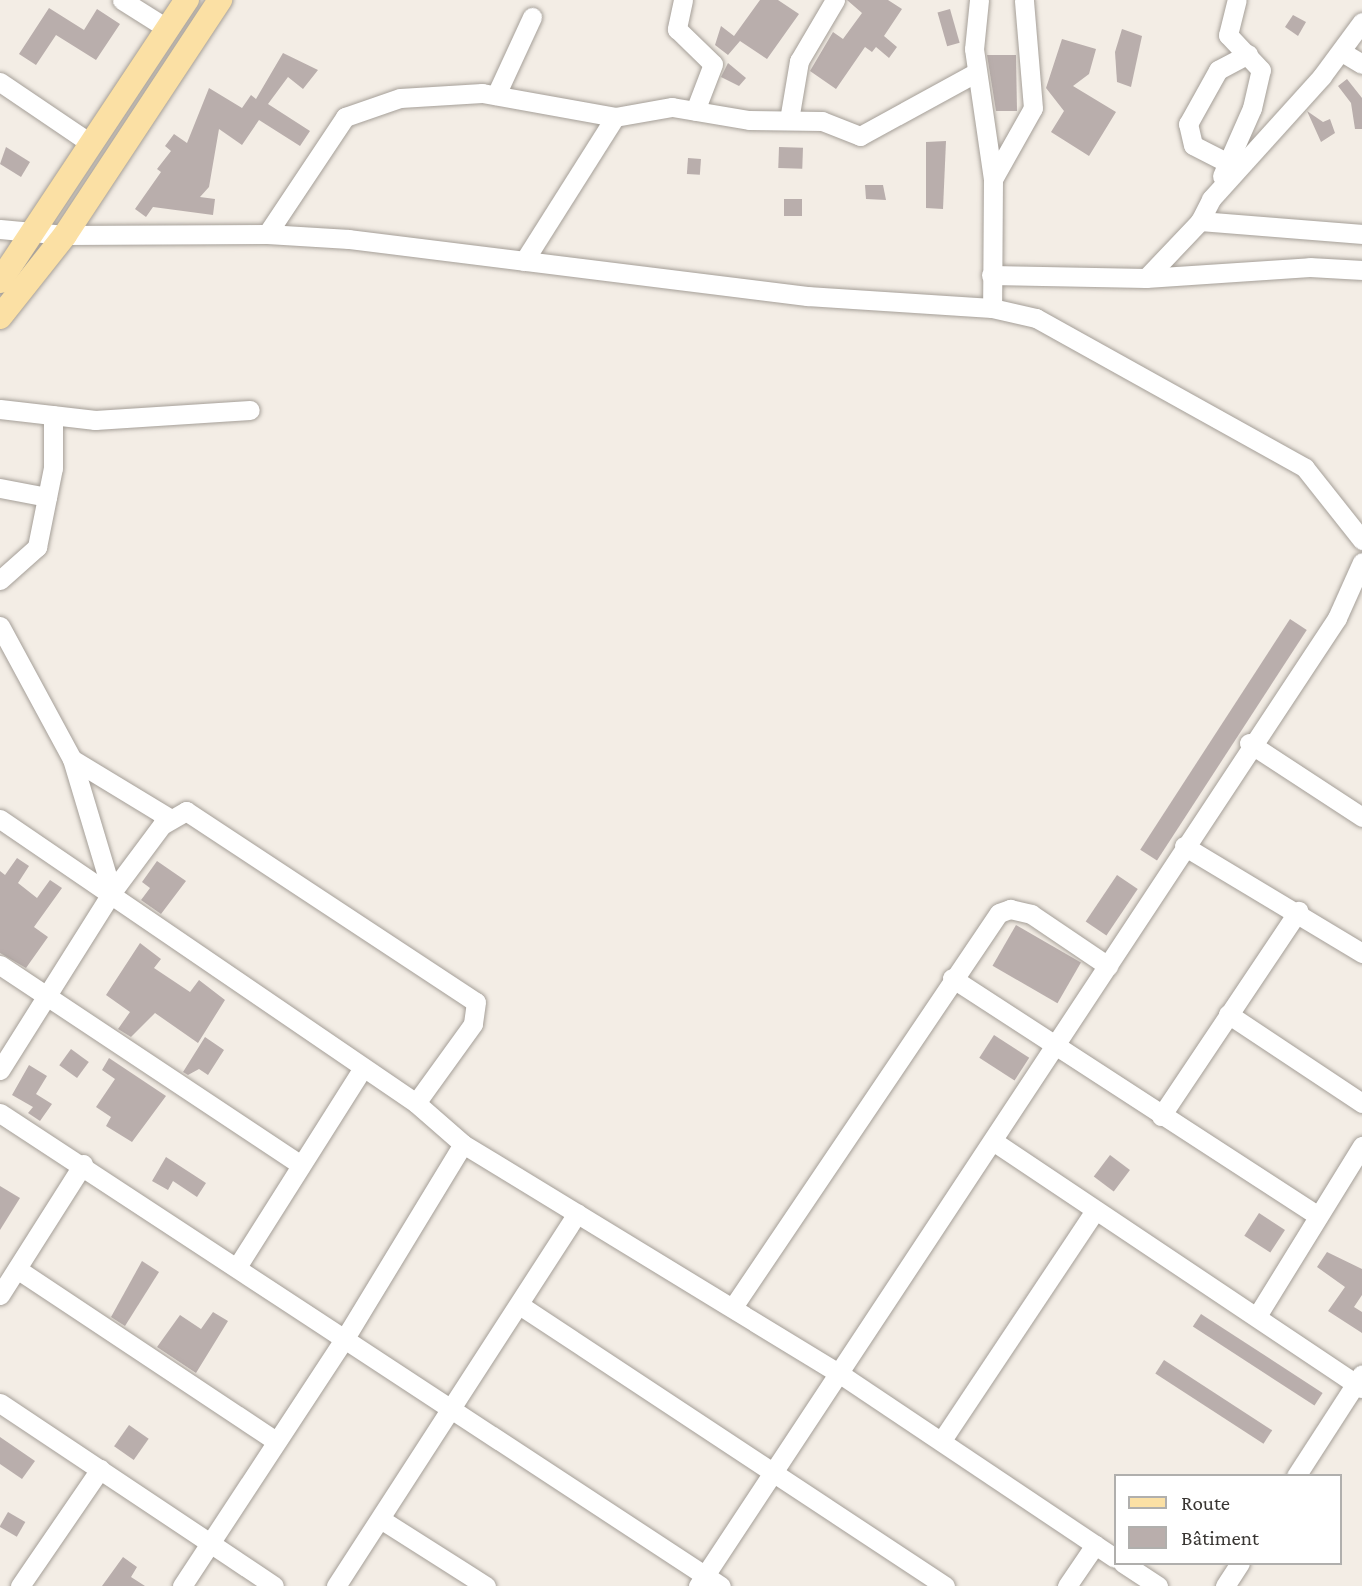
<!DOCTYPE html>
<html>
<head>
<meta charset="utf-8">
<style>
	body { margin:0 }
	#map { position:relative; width:1362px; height:1586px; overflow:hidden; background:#f3ede5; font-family:"Crimson Pro",serif }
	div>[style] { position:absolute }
	.building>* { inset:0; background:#b9aeac; transform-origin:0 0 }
	.roads { filter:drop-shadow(0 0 2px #a59f98) drop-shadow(0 0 2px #a59f98) }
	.minor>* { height:19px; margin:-9.5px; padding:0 9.5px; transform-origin:9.5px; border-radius:9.5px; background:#fff }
	.major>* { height:24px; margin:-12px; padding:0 12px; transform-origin:12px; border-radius:12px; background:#fbe0a4 }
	span { translate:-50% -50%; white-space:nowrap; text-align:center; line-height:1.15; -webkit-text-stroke:6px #fff; paint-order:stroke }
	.legend { position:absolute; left:1114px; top:1474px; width:228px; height:91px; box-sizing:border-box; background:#fff; border:2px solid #b0afad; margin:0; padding:9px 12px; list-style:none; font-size:21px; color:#393633 }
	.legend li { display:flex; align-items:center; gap:14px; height:35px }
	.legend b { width:35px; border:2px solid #b0afad }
</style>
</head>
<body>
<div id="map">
	<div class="building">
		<i style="clip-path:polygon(760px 0,778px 0,799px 14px,767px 59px,740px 41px,728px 55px,715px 45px,721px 26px,734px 36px)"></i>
		<i style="clip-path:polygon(847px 0,888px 0,902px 9px,884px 36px,897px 47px,889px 58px,876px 47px,872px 52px,865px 47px,836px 89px,810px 71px,833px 32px,843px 39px,862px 13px)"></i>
		<i style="clip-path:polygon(49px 8px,84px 30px,97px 9px,120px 24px,96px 60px,56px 35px,36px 65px,19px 54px)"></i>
		<i style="left:950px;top:9px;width:35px;height:13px;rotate:74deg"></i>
		<i style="clip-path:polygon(1293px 15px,1306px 22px,1298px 36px,1285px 27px)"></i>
		<i style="clip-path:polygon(1122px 29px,1142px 36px,1131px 87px,1117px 82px,1115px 52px)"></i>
		<i style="clip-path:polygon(1062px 39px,1096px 49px,1089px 74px,1073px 86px,1116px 112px,1089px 156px,1051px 132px,1064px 111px,1046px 88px)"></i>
		<i style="clip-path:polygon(283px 53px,318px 70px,303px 89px,288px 77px,268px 104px,310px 131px,300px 146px,259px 120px,242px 145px,219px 129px,209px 187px,200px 197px,215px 199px,213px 215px,153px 207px,146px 217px,135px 209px,161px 172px,157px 169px,171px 151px,165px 146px,174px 134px,187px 143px,209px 88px,242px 108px,251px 95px,256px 99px)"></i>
		<i style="clip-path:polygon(987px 55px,1016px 55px,1017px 111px,996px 111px)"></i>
		<i style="clip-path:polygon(728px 63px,746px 78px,739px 86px,721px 77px)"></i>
		<i style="clip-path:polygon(1347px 79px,1362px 98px,1362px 129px,1355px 129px,1351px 103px,1338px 86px)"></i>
		<i style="clip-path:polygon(1307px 111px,1323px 122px,1330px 119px,1335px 133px,1321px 142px)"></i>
		<i style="clip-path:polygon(946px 141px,943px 209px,926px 208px,926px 142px)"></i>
		<i style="clip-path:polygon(6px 147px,30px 162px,21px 177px,0 164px)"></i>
		<i style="left:779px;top:147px;width:24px;height:21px;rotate:2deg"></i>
		<i style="left:688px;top:158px;width:13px;height:16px;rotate:4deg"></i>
		<i style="clip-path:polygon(865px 185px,883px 185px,886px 200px,866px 199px)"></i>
		<i style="left:784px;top:199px;width:18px;height:17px"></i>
		<i style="left:1290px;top:619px;width:20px;height:275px;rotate:33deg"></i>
		<i style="clip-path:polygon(17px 858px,29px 866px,18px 883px,37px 898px,50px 880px,62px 888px,34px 927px,48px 937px,26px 968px,0 953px,0 871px,5px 875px)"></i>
		<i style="clip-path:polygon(157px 861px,186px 881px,161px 914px,141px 900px,150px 888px,142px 882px)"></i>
		<i style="left:1117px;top:875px;width:25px;height:56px;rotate:34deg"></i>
		<i style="left:1016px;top:925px;width:75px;height:47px;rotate:30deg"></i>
		<i style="clip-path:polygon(140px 943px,161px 959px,154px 968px,190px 992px,199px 980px,225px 1000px,198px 1043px,155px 1013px,131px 1037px,118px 1029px,130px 1012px,106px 995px)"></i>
		<i style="left:994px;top:1035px;width:42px;height:27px;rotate:33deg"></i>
		<i style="clip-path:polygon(205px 1037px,224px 1050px,208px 1075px,199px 1069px,188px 1075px,183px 1072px)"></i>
		<i style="left:71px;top:1049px;width:22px;height:20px;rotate:36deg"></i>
		<i style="clip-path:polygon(109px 1058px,166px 1096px,132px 1142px,106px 1126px,111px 1117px,96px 1107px,115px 1079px,102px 1070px)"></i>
		<i style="clip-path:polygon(29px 1065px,47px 1076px,36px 1094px,52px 1104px,40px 1121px,28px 1113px,33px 1107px,12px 1095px)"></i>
		<i style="left:1110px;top:1155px;width:25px;height:27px;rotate:37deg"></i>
		<i style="clip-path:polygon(166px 1157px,206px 1183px,197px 1197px,173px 1181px,168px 1190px,152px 1181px)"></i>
		<i style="clip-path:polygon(0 1186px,20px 1198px,0 1230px)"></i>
		<i style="left:1259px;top:1213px;width:31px;height:27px;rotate:33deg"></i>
		<i style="clip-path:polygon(1327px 1252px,1362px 1269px,1362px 1295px,1354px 1307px,1362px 1312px,1362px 1333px,1328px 1311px,1345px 1287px,1317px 1267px)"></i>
		<i style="clip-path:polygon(142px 1261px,159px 1272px,125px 1326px,111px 1317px)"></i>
		<i style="clip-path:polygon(213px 1312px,228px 1321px,196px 1373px,157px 1347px,180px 1315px,201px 1329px)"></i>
		<i style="left:1201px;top:1314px;width:145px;height:15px;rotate:33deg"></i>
		<i style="left:1164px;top:1360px;width:129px;height:16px;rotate:33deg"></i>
		<i style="left:129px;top:1425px;width:24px;height:26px;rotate:35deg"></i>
		<i style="clip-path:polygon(0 1437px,35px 1461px,22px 1479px,0 1464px)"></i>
		<i style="left:8px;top:1512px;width:20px;height:17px;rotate:30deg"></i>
		<i style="clip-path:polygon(123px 1557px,137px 1567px,131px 1577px,145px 1586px,102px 1586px)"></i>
	</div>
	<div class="roads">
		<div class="minor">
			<i style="left:122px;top:0;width:54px;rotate:32.2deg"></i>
			<i style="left:683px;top:0;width:30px;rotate:102deg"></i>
			<i style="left:677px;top:29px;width:50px;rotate:44.2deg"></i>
			<i style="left:713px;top:64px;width:50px;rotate:111deg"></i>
			<i style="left:979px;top:0;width:49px;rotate:95.8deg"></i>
			<i style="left:974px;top:49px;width:131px;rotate:81.7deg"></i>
			<i style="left:993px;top:179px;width:129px;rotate:90.4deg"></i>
			<i style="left:1342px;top:52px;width:23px;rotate:31deg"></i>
			<i style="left:0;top:82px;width:109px;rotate:34.1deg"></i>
			<i style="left:496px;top:95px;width:86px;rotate:-65.2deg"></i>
			<i style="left:789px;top:120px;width:60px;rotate:-80.4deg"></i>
			<i style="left:799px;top:61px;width:71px;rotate:-59.5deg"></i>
			<i style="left:1228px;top:163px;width:39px;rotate:-153deg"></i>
			<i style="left:1193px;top:145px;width:22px;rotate:-103deg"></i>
			<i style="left:1188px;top:124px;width:62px;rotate:-60.9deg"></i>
			<i style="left:1218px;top:70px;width:34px;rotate:-28deg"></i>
			<i style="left:1222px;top:176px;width:74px;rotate:-66.2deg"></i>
			<i style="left:1252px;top:108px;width:39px;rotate:-77deg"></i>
			<i style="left:1261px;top:70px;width:48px;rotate:-133.3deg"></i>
			<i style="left:1228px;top:35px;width:36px;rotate:-76deg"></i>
			<i style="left:993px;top:179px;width:81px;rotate:-60.6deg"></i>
			<i style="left:1033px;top:108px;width:108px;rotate:-94.8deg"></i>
			<i style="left:1200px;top:221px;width:163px;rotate:4.6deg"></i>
			<i style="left:0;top:229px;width:65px;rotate:5.3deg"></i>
			<i style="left:65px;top:235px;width:202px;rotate:-0.3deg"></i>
			<i style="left:267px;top:234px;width:82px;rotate:3.5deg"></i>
			<i style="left:349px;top:239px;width:462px;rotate:7.1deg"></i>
			<i style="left:807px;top:296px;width:185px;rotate:3.7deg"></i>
			<i style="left:992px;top:308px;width:45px;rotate:12.8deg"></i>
			<i style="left:1036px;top:318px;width:308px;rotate:29.1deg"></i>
			<i style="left:1305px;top:468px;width:92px;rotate:51.6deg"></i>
			<i style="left:267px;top:234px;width:141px;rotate:-56.3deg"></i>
			<i style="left:345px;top:117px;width:58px;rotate:-19.1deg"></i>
			<i style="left:400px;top:98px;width:82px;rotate:-3.5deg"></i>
			<i style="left:482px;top:93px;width:135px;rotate:10.2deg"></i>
			<i style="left:615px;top:117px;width:58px;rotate:-10deg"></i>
			<i style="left:672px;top:107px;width:78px;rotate:9.6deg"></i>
			<i style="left:749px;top:120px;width:73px;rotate:0.8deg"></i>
			<i style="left:822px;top:121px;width:41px;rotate:21.5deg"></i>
			<i style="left:860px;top:136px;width:131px;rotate:-28.7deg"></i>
			<i style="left:524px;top:261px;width:170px;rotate:-57.7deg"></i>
			<i style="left:991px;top:275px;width:155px;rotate:1.1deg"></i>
			<i style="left:1146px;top:278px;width:164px;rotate:-3.8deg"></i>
			<i style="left:1310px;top:267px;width:52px;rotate:3.3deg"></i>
			<i style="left:1146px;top:278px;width:79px;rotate:-46.5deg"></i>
			<i style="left:1200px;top:221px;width:25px;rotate:-63deg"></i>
			<i style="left:1211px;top:199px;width:166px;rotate:-47.9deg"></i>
			<i style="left:1322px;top:76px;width:67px;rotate:-53.5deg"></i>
			<i style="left:0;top:409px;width:96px;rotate:6.6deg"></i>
			<i style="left:95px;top:420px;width:155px;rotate:-3.7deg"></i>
			<i style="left:0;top:488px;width:48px;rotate:10.8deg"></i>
			<i style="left:0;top:580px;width:50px;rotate:-41.7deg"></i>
			<i style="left:37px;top:547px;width:81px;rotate:-78.6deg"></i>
			<i style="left:53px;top:468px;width:53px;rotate:-90deg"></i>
			<i style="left:0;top:626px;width:151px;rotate:61.6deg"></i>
			<i style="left:72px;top:759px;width:139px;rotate:73.3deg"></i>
			<i style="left:1249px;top:743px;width:135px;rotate:33.2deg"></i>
			<i style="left:72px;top:759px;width:114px;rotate:31.3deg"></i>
			<i style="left:0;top:819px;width:504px;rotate:34.32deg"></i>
			<i style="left:416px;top:1103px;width:62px;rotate:41.1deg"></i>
			<i style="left:463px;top:1144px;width:438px;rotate:31.4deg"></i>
			<i style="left:837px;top:1372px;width:334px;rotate:33.8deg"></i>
			<i style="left:1184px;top:846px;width:208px;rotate:31deg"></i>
			<i style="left:0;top:965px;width:358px;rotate:33.6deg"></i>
			<i style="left:952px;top:978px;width:435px;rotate:33deg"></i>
			<i style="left:1228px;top:1014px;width:161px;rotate:33.6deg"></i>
			<i style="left:0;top:1070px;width:210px;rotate:-57.8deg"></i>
			<i style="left:112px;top:892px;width:84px;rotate:-53.3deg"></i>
			<i style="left:162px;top:825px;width:28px;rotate:-30deg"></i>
			<i style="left:186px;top:811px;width:347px;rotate:33.4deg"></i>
			<i style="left:476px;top:1002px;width:22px;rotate:98deg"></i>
			<i style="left:473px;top:1024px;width:97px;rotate:125.8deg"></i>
			<i style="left:0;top:1113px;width:862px;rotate:33.27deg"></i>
			<i style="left:1161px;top:1116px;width:247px;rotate:-56.2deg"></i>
			<i style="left:993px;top:1141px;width:444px;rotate:33.8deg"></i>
			<i style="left:237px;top:1267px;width:234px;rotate:-57.7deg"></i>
			<i style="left:17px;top:1269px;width:311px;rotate:33.6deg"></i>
			<i style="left:0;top:1295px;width:155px;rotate:-57.6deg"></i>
			<i style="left:521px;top:1306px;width:508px;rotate:33.44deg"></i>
			<i style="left:733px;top:1307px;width:475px;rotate:-56deg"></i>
			<i style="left:999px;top:913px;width:12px;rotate:-20deg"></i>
			<i style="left:1010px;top:909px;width:22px;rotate:13deg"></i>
			<i style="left:1031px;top:914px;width:93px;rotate:34deg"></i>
			<i style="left:1257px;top:1316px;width:200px;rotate:-58.3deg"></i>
			<i style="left:0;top:1403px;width:329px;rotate:33.7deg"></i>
			<i style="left:942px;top:1440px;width:274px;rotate:-56.3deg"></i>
			<i style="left:1296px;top:1476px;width:121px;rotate:-57.1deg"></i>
			<i style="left:382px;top:1520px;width:123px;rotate:32.4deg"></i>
			<i style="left:1123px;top:1563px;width:42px;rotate:33.3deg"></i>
			<i style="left:20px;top:1586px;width:142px;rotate:-55.6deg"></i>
			<i style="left:182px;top:1586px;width:297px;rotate:-56.7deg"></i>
			<i style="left:345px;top:1338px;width:227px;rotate:-58.7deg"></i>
			<i style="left:336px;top:1586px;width:444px;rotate:-57.1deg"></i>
			<i style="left:698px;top:1586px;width:1160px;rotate:-56.57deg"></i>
			<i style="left:1337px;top:618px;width:61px;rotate:-65.9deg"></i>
			<i style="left:1067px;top:1586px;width:50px;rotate:-55.7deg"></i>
			<i style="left:1225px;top:1586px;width:27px;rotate:-57deg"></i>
		</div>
		<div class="major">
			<i style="left:0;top:281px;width:338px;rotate:-56.4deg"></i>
			<i style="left:0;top:317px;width:105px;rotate:-51.6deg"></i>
			<i style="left:65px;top:235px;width:282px;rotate:-56.6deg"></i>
		</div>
	</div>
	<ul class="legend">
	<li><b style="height:9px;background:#fbe0a4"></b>Route</li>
	<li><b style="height:19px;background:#b9aeac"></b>Bâtiment</li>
	</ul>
</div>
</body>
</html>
